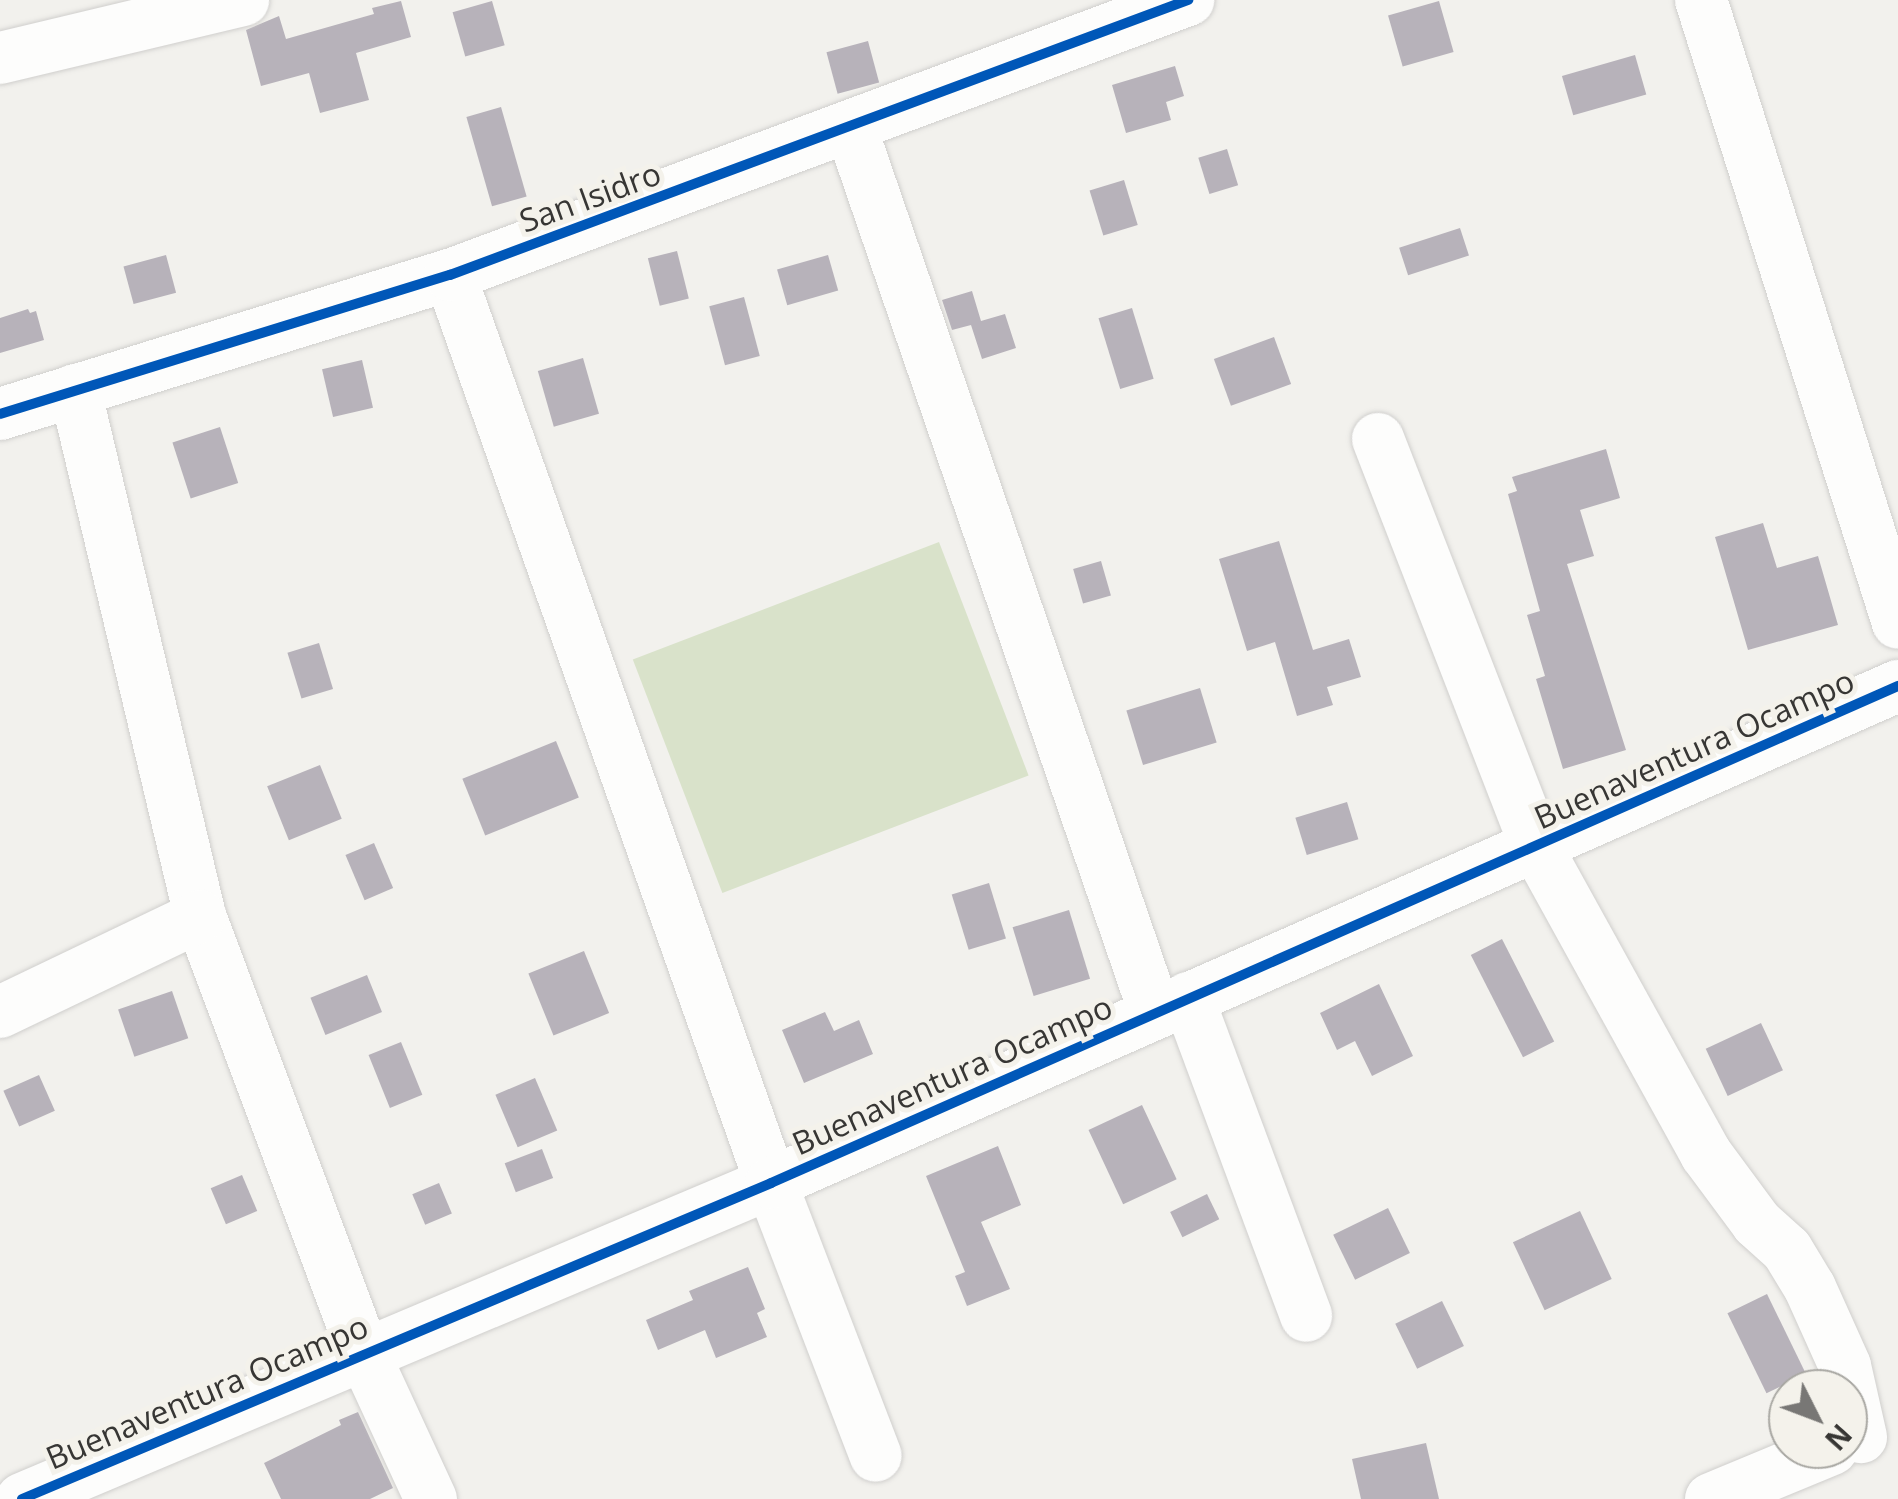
<!DOCTYPE html>
<html>
<head>
<meta charset="utf-8">
<style>
	body { margin:0 }
	#map { position:relative; width:1898px; height:1499px; overflow:hidden; background:#f2f1ed; font-family:"Open Sans",sans-serif }
	div>[style] { position:absolute }
	.green>* { inset:0; background:#d9e2ca; transform-origin:0 0 }
	.building>* { inset:0; background:#b7b2ba; transform-origin:0 0 }
	.roads { filter:drop-shadow(0 0 2px #d0cfcd) drop-shadow(0 0 2px #d0cfcd) }
	.minor>* { height:52px; margin:-26px; padding:0 26px; transform-origin:26px; border-radius:26px; background:#fdfdfc }
	.cycleway>* { height:10px; margin:-5px; padding:0 5px; transform-origin:5px; border-radius:5px; background:#0057b8 }
	span { translate:-50% -50%; white-space:nowrap; text-align:center; line-height:1.15; -webkit-text-stroke:10px #f4f2eb; paint-order:stroke }
	.street-label { font-size:32px; color:#373634 }
	.north { position:absolute; left:1768px; top:1369px; width:100px; height:100px; box-sizing:border-box; background:#f4f2eb; border:2px solid #a8a7a2; border-radius:50%; rotate:132deg; font-size:28px; font-weight:700; line-height:40px; text-align:center; color:#373634 }
	.north::after { content:''; display:block; margin:auto; width:35px; height:45px; background:#787775; clip-path:polygon(50% 0,100% 100%,50% 72%,0 100%) }
</style>
</head>
<body>
<div id="map">
	<div class="green">
		<i style="left:939px;top:542px;width:250px;height:328px;rotate:69deg"></i>
	</div>
	<div class="building">
		<i style="clip-path:polygon(401px 1px,411px 37px,356px 53px,369px 100px,320px 113px,309px 73px,261px 86px,246px 30px,279px 16px,286px 39px,374px 14px,372px 8px)"></i>
		<i style="left:492px;top:1px;width:46px;height:41px;rotate:74deg"></i>
		<i style="left:1439px;top:1px;width:53px;height:53px;rotate:74deg"></i>
		<i style="left:868px;top:41px;width:43px;height:43px;rotate:75deg"></i>
		<i style="left:1635px;top:55px;width:41px;height:76px;rotate:74deg"></i>
		<i style="clip-path:polygon(1175px 66px,1184px 96px,1166px 102px,1171px 120px,1126px 133px,1112px 85px)"></i>
		<i style="left:501px;top:107px;width:93px;height:36px;rotate:74deg"></i>
		<i style="left:1227px;top:149px;width:38px;height:30px;rotate:73deg"></i>
		<i style="left:1124px;top:180px;width:47px;height:36px;rotate:73deg"></i>
		<i style="left:1460px;top:228px;width:29px;height:64px;rotate:72deg"></i>
		<i style="left:677px;top:251px;width:49px;height:30px;rotate:76deg"></i>
		<i style="left:166px;top:255px;width:39px;height:44px;rotate:75deg"></i>
		<i style="left:828px;top:255px;width:37px;height:53px;rotate:74deg"></i>
		<i style="clip-path:polygon(972px 291px,981px 321px,1005px 314px,1016px 348px,982px 359px,971px 325px,952px 330px,942px 300px)"></i>
		<i style="left:744px;top:297px;width:61px;height:36px;rotate:75deg"></i>
		<i style="left:1132px;top:308px;width:74px;height:35px;rotate:73deg"></i>
		<i style="clip-path:polygon(28px 309px,30px 313px,36px 311px,44px 340px,0 353px,0 318px)"></i>
		<i style="left:1274px;top:337px;width:50px;height:64px;rotate:70deg"></i>
		<i style="left:583px;top:358px;width:58px;height:47px;rotate:74deg"></i>
		<i style="left:362px;top:360px;width:49px;height:41px;rotate:77deg"></i>
		<i style="left:220px;top:427px;width:59px;height:50px;rotate:72deg"></i>
		<i style="clip-path:polygon(1606px 449px,1620px 498px,1580px 510px,1594px 556px,1567px 564px,1626px 750px,1563px 769px,1536px 679px,1545px 676px,1527px 615px,1540px 611px,1508px 494px,1517px 491px,1512px 477px)"></i>
		<i style="clip-path:polygon(1763px 523px,1777px 568px,1818px 556px,1838px 625px,1748px 650px,1715px 537px)"></i>
		<i style="clip-path:polygon(1279px 541px,1313px 650px,1349px 639px,1361px 677px,1327px 687px,1333px 705px,1297px 716px,1275px 642px,1247px 651px,1219px 559px)"></i>
		<i style="left:1101px;top:561px;width:36px;height:29px;rotate:74deg"></i>
		<i style="left:319px;top:643px;width:48px;height:33px;rotate:73deg"></i>
		<i style="left:1200px;top:688px;width:57px;height:77px;rotate:73deg"></i>
		<i style="left:556px;top:741px;width:61px;height:101px;rotate:68deg"></i>
		<i style="left:320px;top:765px;width:58px;height:57px;rotate:68deg"></i>
		<i style="left:1347px;top:802px;width:39px;height:54px;rotate:73deg"></i>
		<i style="left:374px;top:843px;width:49px;height:31px;rotate:67deg"></i>
		<i style="left:989px;top:883px;width:58px;height:39px;rotate:73deg"></i>
		<i style="left:1069px;top:910px;width:72px;height:59px;rotate:73deg"></i>
		<i style="left:1502px;top:939px;width:115px;height:35px;rotate:63deg"></i>
		<i style="left:584px;top:951px;width:67px;height:60px;rotate:68deg"></i>
		<i style="left:367px;top:975px;width:40px;height:61px;rotate:68deg"></i>
		<i style="clip-path:polygon(1379px 984px,1413px 1056px,1372px 1076px,1355px 1041px,1337px 1050px,1320px 1013px)"></i>
		<i style="left:172px;top:991px;width:50px;height:57px;rotate:71deg"></i>
		<i style="clip-path:polygon(825px 1012px,834px 1031px,859px 1020px,873px 1054px,804px 1083px,782px 1030px)"></i>
		<i style="left:1761px;top:1023px;width:52px;height:61px;rotate:65deg"></i>
		<i style="left:401px;top:1042px;width:57px;height:35px;rotate:68deg"></i>
		<i style="left:39px;top:1075px;width:39px;height:39px;rotate:66deg"></i>
		<i style="left:535px;top:1078px;width:57px;height:43px;rotate:67deg"></i>
		<i style="left:1142px;top:1105px;width:82px;height:59px;rotate:65deg"></i>
		<i style="clip-path:polygon(998px 1146px,1021px 1205px,981px 1222px,1010px 1289px,967px 1306px,955px 1276px,965px 1272px,926px 1176px)"></i>
		<i style="left:542px;top:1149px;width:31px;height:40px;rotate:69deg"></i>
		<i style="left:242px;top:1175px;width:39px;height:34px;rotate:67deg"></i>
		<i style="left:439px;top:1183px;width:33px;height:29px;rotate:67deg"></i>
		<i style="left:1207px;top:1194px;width:28px;height:41px;rotate:64deg"></i>
		<i style="left:1388px;top:1208px;width:50px;height:61px;rotate:64deg"></i>
		<i style="left:1580px;top:1211px;width:75px;height:74px;rotate:65deg"></i>
		<i style="clip-path:polygon(748px 1267px,765px 1309px,757px 1313px,767px 1337px,716px 1358px,705px 1330px,658px 1350px,646px 1320px,693px 1300px,689px 1291px)"></i>
		<i style="left:1767px;top:1294px;width:89px;height:44px;rotate:64deg"></i>
		<i style="left:1442px;top:1301px;width:50px;height:52px;rotate:64deg"></i>
		<i style="clip-path:polygon(358px 1412px,393px 1488px,370px 1499px,281px 1499px,264px 1463px,341px 1425px,339px 1420px)"></i>
		<i style="clip-path:polygon(1426px 1443px,1439px 1499px,1361px 1499px,1352px 1459px)"></i>
	</div>
	<div class="roads">
		<div class="minor">
			<i style="left:1701px;top:0;width:653px;rotate:72.45deg"></i>
			<i style="left:0;top:58px;width:250px;rotate:-13.4deg"></i>
			<i style="left:851px;top:128px;width:936px;rotate:71.04deg"></i>
			<i style="left:450px;top:275px;width:963px;rotate:70.53deg"></i>
			<i style="left:771px;top:1183px;width:292px;rotate:69deg"></i>
			<i style="left:75px;top:390px;width:541px;rotate:76.63deg"></i>
			<i style="left:200px;top:916px;width:465px;rotate:69.5deg"></i>
			<i style="left:363px;top:1352px;width:162px;rotate:65.2deg"></i>
			<i style="left:0;top:414px;width:471px;rotate:-17.2deg"></i>
			<i style="left:450px;top:275px;width:788px;rotate:-20.44deg"></i>
			<i style="left:1378px;top:439px;width:437px;rotate:68.8deg"></i>
			<i style="left:1536px;top:846px;width:352px;rotate:61.1deg"></i>
			<i style="left:1706px;top:1154px;width:86px;rotate:53.5deg"></i>
			<i style="left:1757px;top:1223px;width:40px;rotate:42deg"></i>
			<i style="left:1787px;top:1250px;width:44px;rotate:58.8deg"></i>
			<i style="left:1810px;top:1288px;width:85px;rotate:65.8deg"></i>
			<i style="left:1845px;top:1366px;width:73px;rotate:77.3deg"></i>
			<i style="left:1188px;top:998px;width:339px;rotate:69.6deg"></i>
			<i style="left:0;top:1012px;width:222px;rotate:-25.6deg"></i>
			<i style="left:22px;top:1499px;width:813px;rotate:-22.87deg"></i>
			<i style="left:771px;top:1183px;width:1232px;rotate:-23.8deg"></i>
			<i style="left:1711px;top:1499px;width:131px;rotate:-22.5deg"></i>
		</div>
	</div>
	<div class="cycleway">
		<i style="left:0;top:414px;width:471px;rotate:-17.2deg"></i>
		<i style="left:450px;top:275px;width:788px;rotate:-20.44deg"></i>
		<i style="left:22px;top:1499px;width:813px;rotate:-22.87deg"></i>
		<i style="left:771px;top:1183px;width:1232px;rotate:-23.8deg"></i>
	</div>
	<div class="street-label">
		<span style="left:590px;top:197px;rotate:-20deg">San Isidro</span>
		<span style="left:1694px;top:749px;rotate:-24deg">Buenaventura Ocampo</span>
		<span style="left:952px;top:1075px;rotate:-24deg">Buenaventura Ocampo</span>
		<span style="left:207px;top:1392px;rotate:-23deg">Buenaventura Ocampo</span>
	</div>
	<div class="north">N</div>
</div>
</body>
</html>
